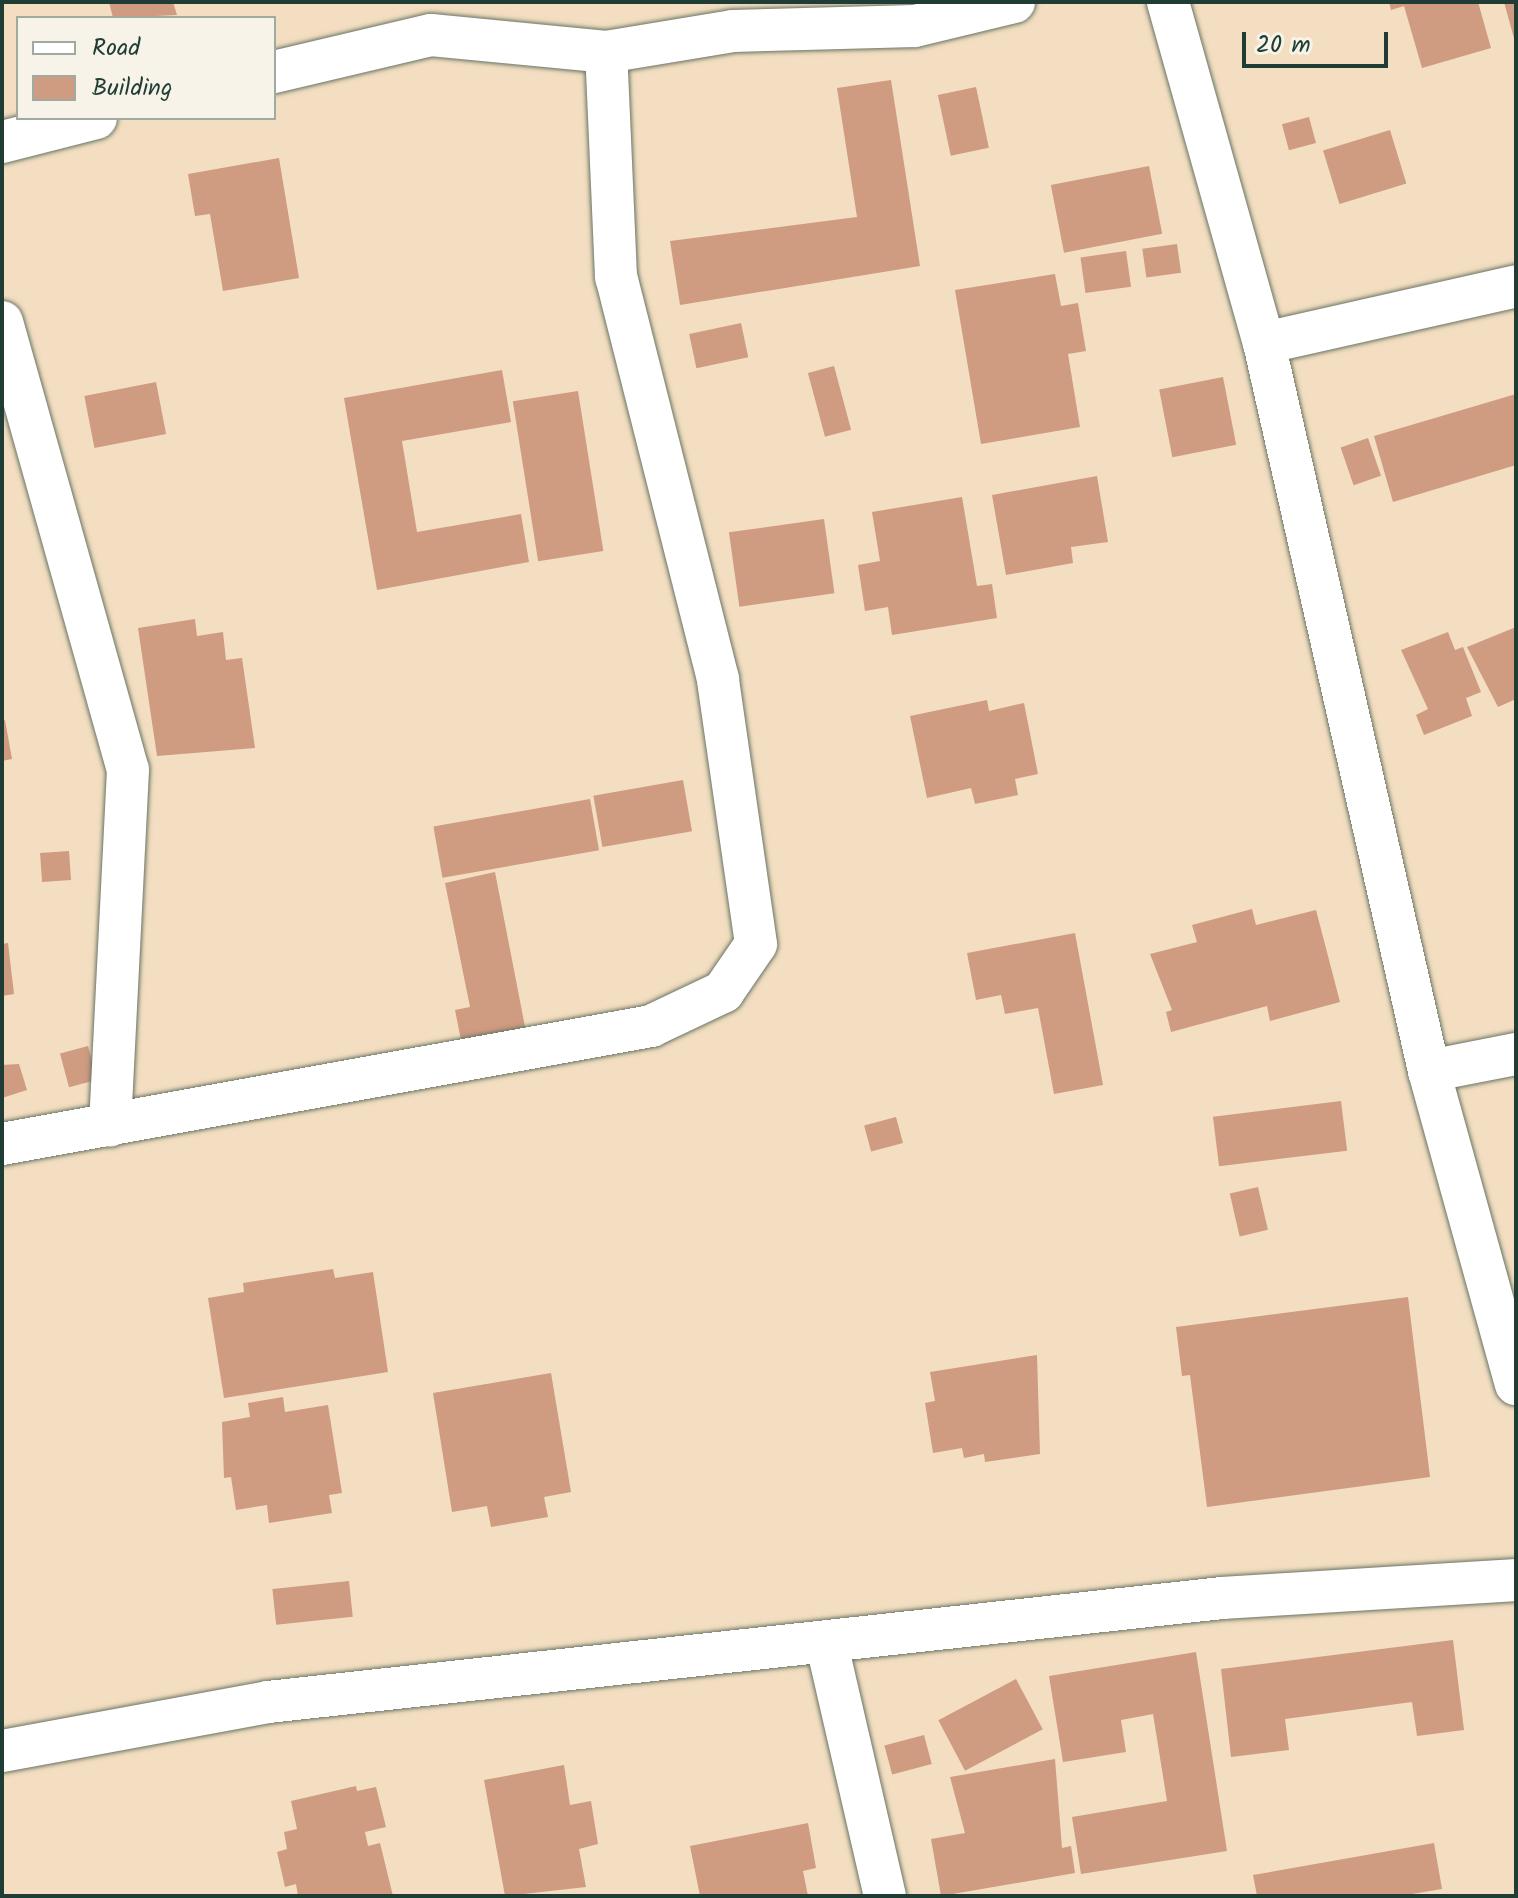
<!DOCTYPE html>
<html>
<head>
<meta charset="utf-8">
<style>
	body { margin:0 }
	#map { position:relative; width:1518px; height:1898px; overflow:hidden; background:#f3dec1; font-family:Kalam,sans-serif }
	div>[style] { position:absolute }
	.building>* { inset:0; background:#cf9b81; transform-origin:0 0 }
	.roads { filter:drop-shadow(0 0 2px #697565) drop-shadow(0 0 2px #697565) }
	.minor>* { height:42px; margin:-21px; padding:0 21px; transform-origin:21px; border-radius:21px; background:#fff }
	span { translate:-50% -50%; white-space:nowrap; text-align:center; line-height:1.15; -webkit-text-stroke:7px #f7f3e8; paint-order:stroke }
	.frame { position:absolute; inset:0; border:4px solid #1f3d34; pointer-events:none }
	.legend { position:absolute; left:16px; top:16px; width:260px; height:104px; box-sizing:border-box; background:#f7f3e8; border:2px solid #a1aaa0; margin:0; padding:10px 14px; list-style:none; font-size:24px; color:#1f3d34 }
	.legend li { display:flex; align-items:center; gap:16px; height:40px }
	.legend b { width:40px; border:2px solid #a1aaa0 }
	.scale { position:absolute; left:1242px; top:32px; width:146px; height:36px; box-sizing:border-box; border:4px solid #1f3d34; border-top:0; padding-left:10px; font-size:24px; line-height:28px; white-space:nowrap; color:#1f3d34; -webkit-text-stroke:6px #f7f3e8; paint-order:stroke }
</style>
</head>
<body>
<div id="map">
	<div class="building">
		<i style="clip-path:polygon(109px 2px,173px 2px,177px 15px,113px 18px)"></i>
		<i style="clip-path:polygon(1389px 2px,1478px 2px,1491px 48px,1422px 68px,1404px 6px,1391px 10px)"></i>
		<i style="clip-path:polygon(1504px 2px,1516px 2px,1516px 42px,1515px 42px)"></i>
		<i style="clip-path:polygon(891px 80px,920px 266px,680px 305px,670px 241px,857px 217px,837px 88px)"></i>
		<i style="left:976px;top:87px;width:62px;height:39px;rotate:78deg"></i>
		<i style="left:1309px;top:117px;width:27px;height:28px;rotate:75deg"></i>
		<i style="left:1390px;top:130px;width:56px;height:70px;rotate:73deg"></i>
		<i style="clip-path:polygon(279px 158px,299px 278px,223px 291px,210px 214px,195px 216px,188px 174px)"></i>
		<i style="left:1149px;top:166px;width:69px;height:100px;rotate:79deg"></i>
		<i style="left:1177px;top:244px;width:29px;height:35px;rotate:82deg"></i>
		<i style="left:1126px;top:251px;width:36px;height:46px;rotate:82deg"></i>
		<i style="clip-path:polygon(1055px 274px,1061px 306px,1078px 303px,1086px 351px,1068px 354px,1080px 427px,981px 444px,955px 290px)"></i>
		<i style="left:741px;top:323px;width:35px;height:53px;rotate:78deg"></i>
		<i style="left:834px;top:366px;width:66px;height:27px;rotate:75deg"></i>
		<i style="clip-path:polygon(502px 370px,511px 422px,402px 441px,417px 532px,521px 514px,529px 562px,377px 590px,344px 398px)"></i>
		<i style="left:1223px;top:377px;width:69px;height:65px;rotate:79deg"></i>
		<i style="left:156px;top:382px;width:53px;height:73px;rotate:79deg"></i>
		<i style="left:578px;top:391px;width:162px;height:66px;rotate:81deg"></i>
		<i style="clip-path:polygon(1516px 394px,1516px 465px,1393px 502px,1374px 436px)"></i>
		<i style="left:1368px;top:438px;width:40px;height:29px;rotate:71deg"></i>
		<i style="clip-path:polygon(1097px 476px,1108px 542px,1071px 547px,1073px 563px,1006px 575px,992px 495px)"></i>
		<i style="clip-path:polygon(962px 497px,977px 586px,992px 584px,997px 618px,892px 635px,888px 607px,865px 611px,858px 565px,880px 561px,872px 512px)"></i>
		<i style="left:824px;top:519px;width:75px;height:96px;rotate:82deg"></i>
		<i style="clip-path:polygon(195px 619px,197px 636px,223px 632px,226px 660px,242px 658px,255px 748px,157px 756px,138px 628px)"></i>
		<i style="clip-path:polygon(1516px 627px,1516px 699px,1498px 707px,1467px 647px)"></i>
		<i style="clip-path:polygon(1448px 632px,1455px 650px,1463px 647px,1481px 692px,1466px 698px,1472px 716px,1424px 735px,1416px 715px,1428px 709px,1401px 650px)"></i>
		<i style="clip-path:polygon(987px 700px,989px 711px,1024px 703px,1038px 774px,1015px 779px,1018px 795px,975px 804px,971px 788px,927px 798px,910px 716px)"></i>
		<i style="clip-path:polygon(5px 720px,12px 759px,2px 761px,2px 721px)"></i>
		<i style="left:683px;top:780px;width:52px;height:91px;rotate:80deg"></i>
		<i style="left:590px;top:799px;width:52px;height:159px;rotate:80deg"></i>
		<i style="left:69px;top:851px;width:29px;height:29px;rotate:86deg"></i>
		<i style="clip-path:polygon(495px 872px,526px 1032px,462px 1045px,455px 1010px,470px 1007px,445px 883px)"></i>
		<i style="clip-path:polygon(1252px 909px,1256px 925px,1316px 910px,1340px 1002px,1270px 1021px,1267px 1006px,1171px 1032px,1166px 1012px,1172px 1010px,1150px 954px,1197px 942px,1192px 925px)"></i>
		<i style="clip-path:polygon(1075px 933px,1103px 1085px,1054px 1094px,1038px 1008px,1005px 1014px,1001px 995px,976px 1000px,967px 953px)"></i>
		<i style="clip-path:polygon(8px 943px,14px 994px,2px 996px,2px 944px)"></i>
		<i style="left:88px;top:1046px;width:35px;height:29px;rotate:75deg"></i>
		<i style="clip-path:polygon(19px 1064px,27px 1090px,2px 1098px,2px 1065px)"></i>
		<i style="left:1341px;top:1101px;width:50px;height:129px;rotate:83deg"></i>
		<i style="left:896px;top:1117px;width:27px;height:33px;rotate:75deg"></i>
		<i style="left:1258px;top:1187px;width:44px;height:29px;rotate:77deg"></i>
		<i style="clip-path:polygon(333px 1269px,335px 1278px,373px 1272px,388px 1372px,224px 1398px,208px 1298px,244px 1292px,243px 1283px)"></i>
		<i style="clip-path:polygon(1408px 1297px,1430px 1477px,1207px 1507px,1190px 1375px,1182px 1376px,1176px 1327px)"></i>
		<i style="clip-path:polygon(1037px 1355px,1040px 1454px,985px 1462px,984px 1454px,964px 1458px,962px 1448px,933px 1453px,925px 1403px,935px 1401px,930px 1372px)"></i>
		<i style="clip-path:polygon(551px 1373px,571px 1492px,544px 1497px,548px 1517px,491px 1527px,487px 1506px,452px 1512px,433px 1393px)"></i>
		<i style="clip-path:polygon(283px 1397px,285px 1412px,328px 1405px,342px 1493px,329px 1495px,332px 1513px,269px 1523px,267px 1505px,236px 1510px,231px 1477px,224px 1478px,222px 1422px,250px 1417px,248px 1403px)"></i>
		<i style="left:349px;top:1581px;width:36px;height:77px;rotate:84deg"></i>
		<i style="clip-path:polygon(1453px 1640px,1464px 1730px,1417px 1736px,1412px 1702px,1285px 1719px,1289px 1750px,1231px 1757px,1221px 1669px)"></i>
		<i style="clip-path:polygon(1196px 1652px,1227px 1851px,1081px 1874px,1072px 1817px,1167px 1801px,1153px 1714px,1121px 1720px,1126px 1752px,1063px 1762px,1049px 1676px)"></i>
		<i style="left:1016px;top:1679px;width:57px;height:88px;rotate:62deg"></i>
		<i style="left:924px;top:1735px;width:30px;height:41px;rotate:75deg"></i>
		<i style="clip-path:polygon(1055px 1759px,1062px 1848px,1071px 1846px,1075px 1873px,941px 1896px,931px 1839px,965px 1833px,950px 1777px)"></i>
		<i style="clip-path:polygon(564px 1765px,570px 1805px,591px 1801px,598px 1844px,579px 1849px,586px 1887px,505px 1896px,484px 1780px)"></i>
		<i style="clip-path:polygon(356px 1786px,357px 1791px,376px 1787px,386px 1827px,365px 1832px,368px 1846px,380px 1843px,393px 1896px,298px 1896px,296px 1884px,285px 1887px,277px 1852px,287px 1849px,284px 1832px,297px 1829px,291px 1801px)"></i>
		<i style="clip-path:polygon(808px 1823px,816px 1868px,803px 1871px,808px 1896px,700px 1896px,690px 1846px)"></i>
		<i style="clip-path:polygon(1434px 1843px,1442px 1889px,1400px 1896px,1257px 1896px,1253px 1875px)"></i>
	</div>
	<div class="roads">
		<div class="minor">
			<i style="left:1168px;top:2px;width:354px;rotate:74.3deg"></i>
			<i style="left:1264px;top:343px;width:746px;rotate:77.23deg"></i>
			<i style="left:1429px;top:1071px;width:325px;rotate:74.5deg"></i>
			<i style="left:274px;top:72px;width:161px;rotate:-13.3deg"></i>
			<i style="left:431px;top:35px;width:176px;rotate:5.5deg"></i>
			<i style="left:606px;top:52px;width:129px;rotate:-9.4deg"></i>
			<i style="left:733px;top:31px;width:182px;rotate:-1.6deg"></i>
			<i style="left:915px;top:26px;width:102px;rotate:-13.6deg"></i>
			<i style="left:2px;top:142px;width:97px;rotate:-14.3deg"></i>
			<i style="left:2px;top:322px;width:465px;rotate:74.3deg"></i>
			<i style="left:128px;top:770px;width:356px;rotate:92.9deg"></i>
			<i style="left:1264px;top:343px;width:258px;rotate:-12.7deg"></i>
			<i style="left:1429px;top:1071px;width:89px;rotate:-11.1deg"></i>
			<i style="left:2px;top:1144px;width:660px;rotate:-10.3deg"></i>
			<i style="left:651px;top:1026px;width:80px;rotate:-25.3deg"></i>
			<i style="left:723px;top:992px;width:58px;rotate:-55.5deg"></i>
			<i style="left:756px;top:944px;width:268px;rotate:-98.2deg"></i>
			<i style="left:718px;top:679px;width:415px;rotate:-104.2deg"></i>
			<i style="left:616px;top:277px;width:225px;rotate:-92.5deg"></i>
			<i style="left:827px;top:1645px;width:258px;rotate:77deg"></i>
			<i style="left:2px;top:1751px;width:270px;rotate:-10.4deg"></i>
			<i style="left:268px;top:1702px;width:960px;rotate:-6.22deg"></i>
			<i style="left:1222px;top:1598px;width:295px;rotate:-3.5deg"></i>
		</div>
	</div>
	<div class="frame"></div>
	<ul class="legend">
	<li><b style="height:10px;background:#fff"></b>Road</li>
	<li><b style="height:22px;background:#cf9b81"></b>Building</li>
	</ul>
	<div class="scale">20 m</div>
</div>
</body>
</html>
